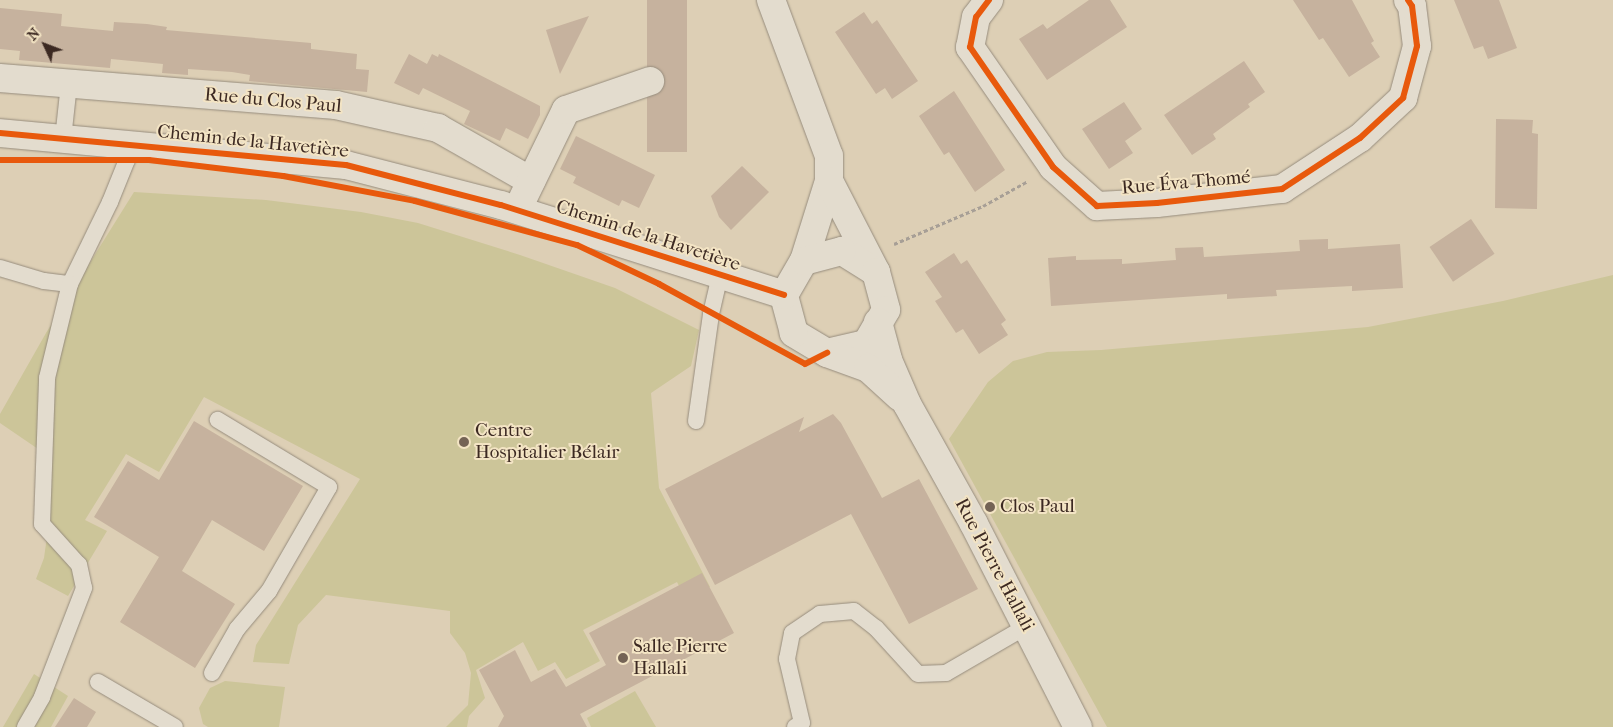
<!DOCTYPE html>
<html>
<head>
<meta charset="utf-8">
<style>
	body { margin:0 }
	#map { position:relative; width:1613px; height:727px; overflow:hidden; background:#ddcfb5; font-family:"IM FELL French Canon",serif }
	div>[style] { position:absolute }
	.green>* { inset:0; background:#ccc599 }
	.building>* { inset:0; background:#c6b29e; transform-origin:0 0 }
	.path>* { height:3px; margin-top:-1.5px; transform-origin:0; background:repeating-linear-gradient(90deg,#a79f96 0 4px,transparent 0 6.5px) }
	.roads { filter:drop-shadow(0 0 1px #968c7d) drop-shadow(0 0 1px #968c7d) }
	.lane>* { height:16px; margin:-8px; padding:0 8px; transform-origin:8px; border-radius:8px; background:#e3dcce }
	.street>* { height:28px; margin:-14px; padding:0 14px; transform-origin:14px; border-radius:14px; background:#e3dcce }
	.cycleway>* { height:6px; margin:-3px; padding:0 3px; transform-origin:3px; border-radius:3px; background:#e8590c }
	.dots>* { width:14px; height:14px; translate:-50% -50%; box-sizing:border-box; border:2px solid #f3e4c4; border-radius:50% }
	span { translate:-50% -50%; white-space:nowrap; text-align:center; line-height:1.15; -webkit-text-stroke:4px #f3e4c4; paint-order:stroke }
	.street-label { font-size:19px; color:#3c2922 }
	.poi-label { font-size:19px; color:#3c2922 }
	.left { translate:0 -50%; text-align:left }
	.north { position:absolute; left:20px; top:20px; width:50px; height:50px; -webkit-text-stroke:4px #f3e4c4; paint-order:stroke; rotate:313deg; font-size:14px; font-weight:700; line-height:20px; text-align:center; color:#3c2922 }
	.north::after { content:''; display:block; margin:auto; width:18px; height:22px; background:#3c2922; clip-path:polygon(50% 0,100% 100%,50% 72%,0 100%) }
</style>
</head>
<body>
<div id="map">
	<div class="green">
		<i style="clip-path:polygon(134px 192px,266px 200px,361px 212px,418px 223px,520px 255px,615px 288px,699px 330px,691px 366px,651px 393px,659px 488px,710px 587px,686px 600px,677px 582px,583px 630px,600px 661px,566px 679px,555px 662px,538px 671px,523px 642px,476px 670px,485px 698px,469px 716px,467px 727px,446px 727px,468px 705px,471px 673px,465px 653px,450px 633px,450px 611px,326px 595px,298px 625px,289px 664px,253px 662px,256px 645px,360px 479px,204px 397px,159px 472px,126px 454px,85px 520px,107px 531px,68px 596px,36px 579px,44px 558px,49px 522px,41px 451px,0 423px,0 414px,46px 333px)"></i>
		<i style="clip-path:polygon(1613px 275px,1613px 727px,1107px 727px,949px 439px,988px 382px,1013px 361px,1047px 352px,1101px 350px,1368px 327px,1503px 301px)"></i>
		<i style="clip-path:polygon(34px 674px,68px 696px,51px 727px,3px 727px)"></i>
		<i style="clip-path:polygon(225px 681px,285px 687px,279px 727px,208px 727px,203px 724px,199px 708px,210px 688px)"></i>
		<i style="clip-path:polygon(635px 691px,656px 727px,591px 727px,587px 718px)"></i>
	</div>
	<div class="building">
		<i style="left:647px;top:0;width:40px;height:152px"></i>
		<i style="clip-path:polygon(1089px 0,1110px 0,1127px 27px,1047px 80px,1019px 39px,1043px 24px,1047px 29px)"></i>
		<i style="clip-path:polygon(1293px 0,1352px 0,1374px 41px,1371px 43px,1380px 57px,1349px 77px,1323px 38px,1319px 40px)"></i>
		<i style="clip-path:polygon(1454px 0,1499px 0,1517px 48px,1488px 59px,1483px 46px,1474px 49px)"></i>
		<i style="clip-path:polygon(0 8px,62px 14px,61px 26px,113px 31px,114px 22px,147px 24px,167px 27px,166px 30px,311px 43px,311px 49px,357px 54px,356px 69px,369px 70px,367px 92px,249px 81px,250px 75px,232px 72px,188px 69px,188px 75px,162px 73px,163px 64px,111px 59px,110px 68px,19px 60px,20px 51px,0 49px)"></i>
		<i style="clip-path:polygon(864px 12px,872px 24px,877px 20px,918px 81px,892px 99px,885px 88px,876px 94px,835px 32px)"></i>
		<i style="clip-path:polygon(589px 16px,560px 74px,546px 30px)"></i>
		<i style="clip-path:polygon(409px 54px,427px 64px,432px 54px,438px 57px,439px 54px,540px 106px,540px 115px,528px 139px,506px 128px,500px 141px,464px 124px,470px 111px,423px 88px,419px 95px,394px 83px)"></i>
		<i style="clip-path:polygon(1244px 61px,1265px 92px,1248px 104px,1250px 107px,1213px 134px,1216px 139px,1192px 155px,1164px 115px)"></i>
		<i style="clip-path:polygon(954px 91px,1005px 170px,975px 192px,949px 152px,944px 155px,919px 116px)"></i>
		<i style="clip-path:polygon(1124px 102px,1142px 129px,1125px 141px,1133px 153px,1109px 169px,1082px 129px)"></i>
		<i style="clip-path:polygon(1496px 119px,1533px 120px,1532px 133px,1538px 134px,1537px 209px,1495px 208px)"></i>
		<i style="clip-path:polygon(576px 136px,655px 175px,639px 208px,622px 200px,619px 206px,573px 183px,576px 177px,560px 169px)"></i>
		<i style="clip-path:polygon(742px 166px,769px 192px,731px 230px,719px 217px,711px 196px)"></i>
		<i style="left:1471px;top:219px;width:42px;height:50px;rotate:56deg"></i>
		<i style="clip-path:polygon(1328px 239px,1328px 249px,1400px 244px,1403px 288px,1352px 291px,1352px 286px,1276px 290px,1277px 296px,1227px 299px,1227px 294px,1051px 306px,1048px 258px,1076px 256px,1076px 260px,1122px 259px,1122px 264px,1176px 260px,1175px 248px,1203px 247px,1204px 257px,1300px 251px,1299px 240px)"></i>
		<i style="clip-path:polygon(954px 253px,961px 264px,967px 260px,1006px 320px,1001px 324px,1008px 335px,979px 354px,963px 329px,956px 333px,935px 301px,942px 297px,925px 272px)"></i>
		<i style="clip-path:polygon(833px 414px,841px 423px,882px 498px,919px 479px,978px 589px,909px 624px,851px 514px,715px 585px,665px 489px,804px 417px,799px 432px)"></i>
		<i style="clip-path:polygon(194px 421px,303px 486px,264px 551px,212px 520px,182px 571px,235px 604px,195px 668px,120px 622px,159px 557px,94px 517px,128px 461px,159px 480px)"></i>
		<i style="clip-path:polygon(702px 573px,734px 633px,580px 714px,587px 727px,498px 727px,504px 716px,479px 670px,515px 650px,531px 682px,555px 669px,566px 687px,606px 665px,589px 633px)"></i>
		<i style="clip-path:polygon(74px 698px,96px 712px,87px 727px,55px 727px)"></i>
	</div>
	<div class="path">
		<i style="left:894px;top:244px;width:97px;rotate:-23.1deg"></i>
		<i style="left:983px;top:206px;width:51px;rotate:-29.1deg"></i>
	</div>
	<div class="roads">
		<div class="lane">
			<i style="left:63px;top:139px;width:55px;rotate:-83.8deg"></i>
			<i style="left:0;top:268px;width:46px;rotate:16.5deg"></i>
			<i style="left:44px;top:281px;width:26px;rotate:7deg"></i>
			<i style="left:70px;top:284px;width:91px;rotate:-64deg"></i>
			<i style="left:110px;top:202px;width:45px;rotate:-68deg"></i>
			<i style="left:127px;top:160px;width:15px;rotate:-86deg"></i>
			<i style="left:696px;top:421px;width:108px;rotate:-82deg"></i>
			<i style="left:711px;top:314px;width:40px;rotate:-77deg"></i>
			<i style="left:212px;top:673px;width:51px;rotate:-60.4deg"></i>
			<i style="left:237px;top:629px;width:50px;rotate:-49.9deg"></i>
			<i style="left:269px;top:591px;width:120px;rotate:-60deg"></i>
			<i style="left:329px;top:487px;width:130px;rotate:-148.9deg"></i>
			<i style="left:98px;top:682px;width:89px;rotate:30.3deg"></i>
			<i style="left:25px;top:727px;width:34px;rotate:-60deg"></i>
			<i style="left:42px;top:697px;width:117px;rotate:-68.9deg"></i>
			<i style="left:84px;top:588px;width:24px;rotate:-102deg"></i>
			<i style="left:79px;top:565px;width:55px;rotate:-132.1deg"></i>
			<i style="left:42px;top:524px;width:146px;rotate:-88deg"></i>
			<i style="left:47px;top:378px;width:97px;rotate:-76.3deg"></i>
			<i style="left:795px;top:727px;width:8px;rotate:-30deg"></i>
			<i style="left:802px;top:723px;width:66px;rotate:-103.2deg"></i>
			<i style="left:787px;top:659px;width:26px;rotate:-79deg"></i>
			<i style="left:792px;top:633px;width:34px;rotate:-34deg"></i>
			<i style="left:820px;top:614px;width:34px;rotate:-5deg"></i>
			<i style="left:854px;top:611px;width:28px;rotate:38deg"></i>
			<i style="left:876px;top:628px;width:62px;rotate:47.6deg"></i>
			<i style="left:918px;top:674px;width:28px;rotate:-2deg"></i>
			<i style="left:946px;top:673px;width:94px;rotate:-30.1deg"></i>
		</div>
		<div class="street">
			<i style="left:771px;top:0;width:166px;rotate:69.6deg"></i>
			<i style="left:829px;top:156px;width:25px;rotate:90deg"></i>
			<i style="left:829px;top:181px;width:84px;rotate:107.4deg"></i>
			<i style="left:989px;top:0;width:21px;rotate:127deg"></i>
			<i style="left:976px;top:17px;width:31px;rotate:101deg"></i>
			<i style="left:970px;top:47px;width:146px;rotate:55.3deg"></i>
			<i style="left:1053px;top:167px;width:59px;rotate:41.6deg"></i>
			<i style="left:1097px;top:206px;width:60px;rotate:-2.9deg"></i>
			<i style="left:1157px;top:203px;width:126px;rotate:-6.4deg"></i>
			<i style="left:1282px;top:189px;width:93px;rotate:-33.2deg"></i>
			<i style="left:1360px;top:138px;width:59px;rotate:-42.9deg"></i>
			<i style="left:1403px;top:98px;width:54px;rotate:-74.9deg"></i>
			<i style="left:1417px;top:46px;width:40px;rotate:-97.1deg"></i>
			<i style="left:1412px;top:6px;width:7px;rotate:-124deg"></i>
			<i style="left:0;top:78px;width:337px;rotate:4.6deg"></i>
			<i style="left:336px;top:105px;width:105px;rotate:12.7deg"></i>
			<i style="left:438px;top:128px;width:107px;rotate:29.7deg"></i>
			<i style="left:0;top:133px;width:347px;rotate:5.3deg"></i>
			<i style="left:346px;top:165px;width:160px;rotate:14.5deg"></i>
			<i style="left:501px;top:205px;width:297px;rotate:17.6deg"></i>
			<i style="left:829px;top:181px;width:102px;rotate:62.7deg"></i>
			<i style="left:523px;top:198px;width:98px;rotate:-64deg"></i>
			<i style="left:566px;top:110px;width:89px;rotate:-19deg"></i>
			<i style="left:842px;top:251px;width:40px;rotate:32deg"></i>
			<i style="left:876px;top:272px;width:39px;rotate:75deg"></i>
			<i style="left:886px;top:310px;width:39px;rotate:120deg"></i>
			<i style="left:866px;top:344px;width:40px;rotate:167deg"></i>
			<i style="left:827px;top:353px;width:39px;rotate:-149deg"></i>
			<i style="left:794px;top:333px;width:39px;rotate:-105deg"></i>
			<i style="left:784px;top:295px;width:39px;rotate:-60deg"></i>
			<i style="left:804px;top:261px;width:39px;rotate:-15deg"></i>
			<i style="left:878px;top:322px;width:39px;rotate:75deg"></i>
			<i style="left:888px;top:360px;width:48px;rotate:66.6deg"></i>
			<i style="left:907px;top:404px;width:137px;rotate:60.8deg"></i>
			<i style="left:974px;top:524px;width:228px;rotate:62.9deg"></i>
			<i style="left:827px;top:353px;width:44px;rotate:20.1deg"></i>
			<i style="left:868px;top:368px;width:43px;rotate:42.2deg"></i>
		</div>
	</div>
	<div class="cycleway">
		<i style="left:989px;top:0;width:21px;rotate:127deg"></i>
		<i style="left:976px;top:17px;width:31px;rotate:101deg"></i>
		<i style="left:970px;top:47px;width:146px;rotate:55.3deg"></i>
		<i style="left:1053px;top:167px;width:59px;rotate:41.6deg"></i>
		<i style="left:1097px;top:206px;width:60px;rotate:-2.9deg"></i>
		<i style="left:1157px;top:203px;width:126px;rotate:-6.4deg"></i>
		<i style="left:1282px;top:189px;width:93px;rotate:-33.2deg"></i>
		<i style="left:1360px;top:138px;width:59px;rotate:-42.9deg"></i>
		<i style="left:1403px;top:98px;width:54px;rotate:-74.9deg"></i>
		<i style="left:1417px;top:46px;width:40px;rotate:-97.1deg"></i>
		<i style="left:1412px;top:6px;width:7px;rotate:-124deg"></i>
		<i style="left:0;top:133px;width:347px;rotate:5.3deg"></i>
		<i style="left:346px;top:165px;width:160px;rotate:14.5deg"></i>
		<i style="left:501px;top:205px;width:297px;rotate:17.6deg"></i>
		<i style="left:0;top:160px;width:149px"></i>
		<i style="left:149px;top:160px;width:135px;rotate:6.8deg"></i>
		<i style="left:283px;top:176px;width:134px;rotate:10.7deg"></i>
		<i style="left:415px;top:201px;width:168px;rotate:15.2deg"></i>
		<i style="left:577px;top:245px;width:91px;rotate:25.4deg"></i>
		<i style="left:659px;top:284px;width:166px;rotate:28.7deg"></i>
		<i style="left:805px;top:364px;width:25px;rotate:-27deg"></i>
	</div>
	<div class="dots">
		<i style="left:464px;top:442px;background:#746355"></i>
		<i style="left:990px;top:507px;background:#746355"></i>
		<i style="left:623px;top:658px;background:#746355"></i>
	</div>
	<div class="street-label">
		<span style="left:273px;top:101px;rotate:5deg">Rue du Clos Paul</span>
		<span style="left:253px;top:142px;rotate:6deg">Chemin de la Havetière</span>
		<span style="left:1186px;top:183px;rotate:-5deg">Rue Éva Thomé</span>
		<span style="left:648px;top:236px;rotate:18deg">Chemin de la Havetière</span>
		<span style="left:994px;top:565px;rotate:62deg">Rue Pierre Hallali</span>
	</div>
	<div class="poi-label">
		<span class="left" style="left:475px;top:442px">Centre<br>Hospitalier Bélair</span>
		<span class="left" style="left:1000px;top:507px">Clos Paul</span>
		<span class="left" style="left:633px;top:658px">Salle Pierre<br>Hallali</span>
	</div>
	<div class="north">N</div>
</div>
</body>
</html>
